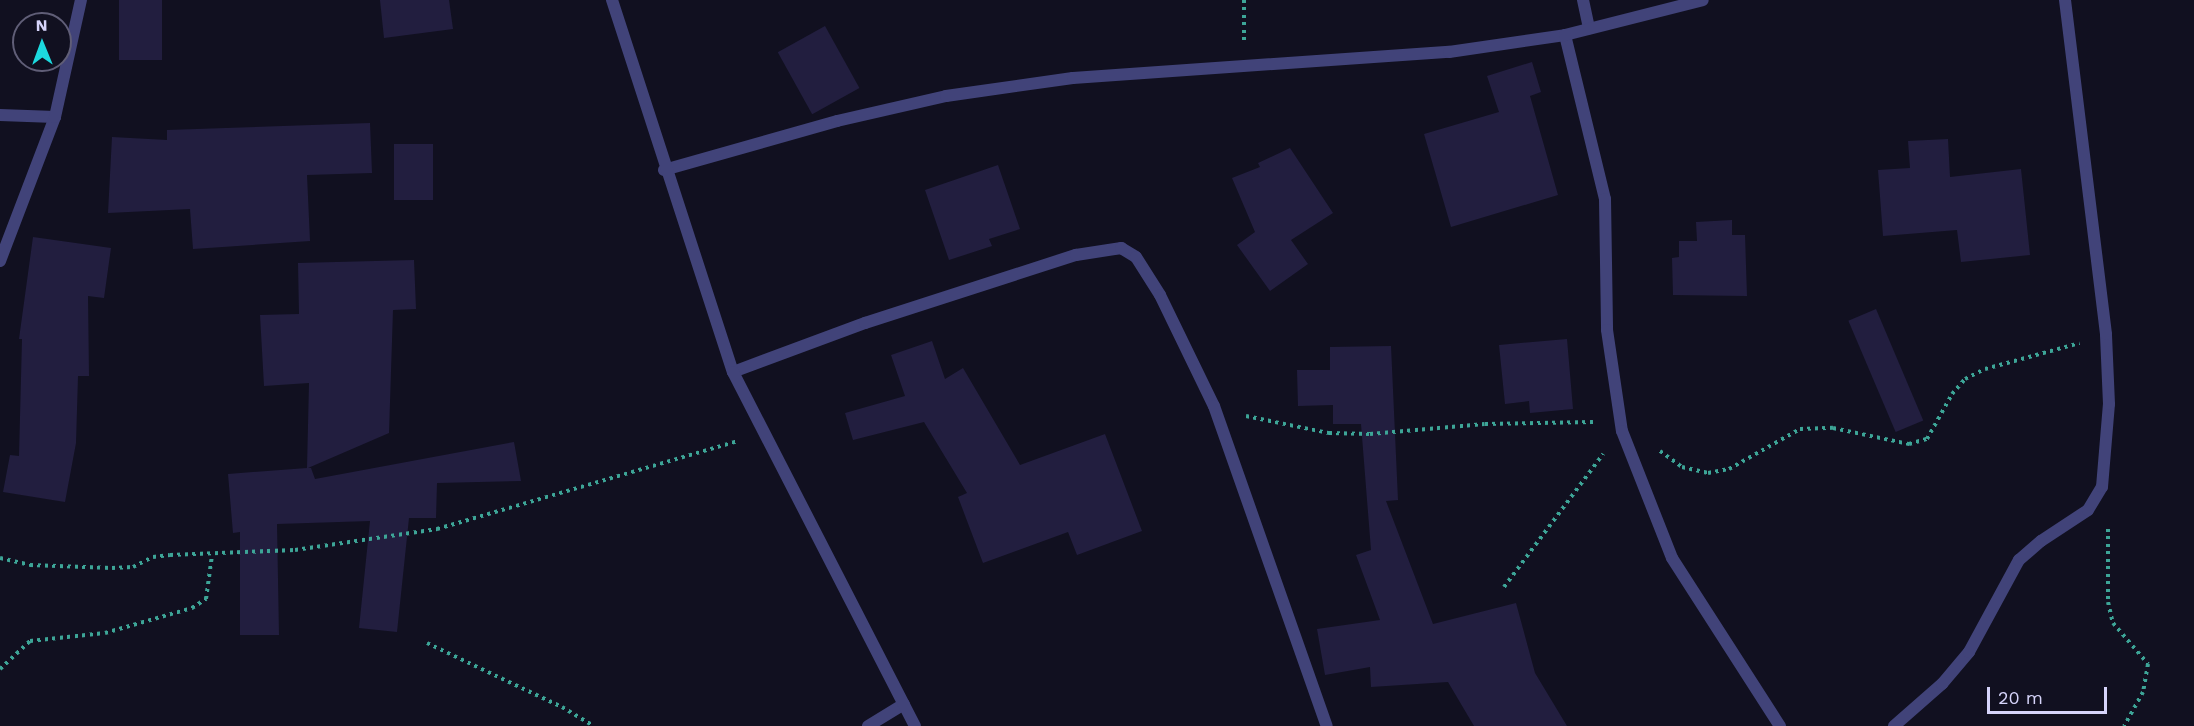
<!DOCTYPE html>
<html>
<head>
<meta charset="utf-8">
<style>
	body { margin:0 }
	#map { position:relative; width:2194px; height:726px; overflow:hidden; background:#111020; font-family:"Work Sans",sans-serif }
	div>[style] { position:absolute }
	.building>* { inset:0; background:#221e3f; transform-origin:0 0 }
	.path>* { height:4px; margin-top:-2px; transform-origin:0; background:repeating-linear-gradient(90deg,#3da597 0 3px,transparent 0 7.5px) }
	.service>* { height:12px; margin:-6px; padding:0 6px; transform-origin:6px; border-radius:6px; background:#414379 }
	.minor>* { height:12px; margin:-6px; padding:0 6px; transform-origin:6px; border-radius:6px; background:#414379 }
	.tertiary>* { height:12px; margin:-6px; padding:0 6px; transform-origin:6px; border-radius:6px; background:#414379 }
	span { translate:-50% -50%; white-space:nowrap; text-align:center; line-height:1.15; -webkit-text-stroke:6px #111020; paint-order:stroke }
	.north { position:absolute; left:12px; top:12px; width:60px; height:60px; box-sizing:border-box; background:#111020; border:2px solid #605e77; border-radius:50%; rotate:359deg; font-size:16px; font-weight:700; line-height:24px; text-align:center; color:#d6d4fa }
	.north::after { content:''; display:block; margin:auto; width:21px; height:27px; background:#1cd9de; clip-path:polygon(50% 0,100% 100%,50% 72%,0 100%) }
	.scale { position:absolute; left:1987px; top:687px; width:120px; height:27px; box-sizing:border-box; border:3px solid #d6d4fa; border-top:0; padding-left:8px; font-size:18px; line-height:21px; white-space:nowrap; color:#d6d4fa; -webkit-text-stroke:4px #111020; paint-order:stroke }
</style>
</head>
<body>
<div id="map">
	<div class="building">
		<i style="left:119px;top:0;width:43px;height:60px"></i>
		<i style="clip-path:polygon(380px 0,449px 0,453px 29px,384px 38px)"></i>
		<i style="left:825px;top:26px;width:71px;height:54px;rotate:61deg"></i>
		<i style="clip-path:polygon(1532px 62px,1541px 92px,1530px 96px,1558px 195px,1451px 227px,1424px 134px,1499px 112px,1487px 76px)"></i>
		<i style="clip-path:polygon(370px 123px,372px 173px,307px 175px,310px 241px,193px 249px,190px 209px,108px 213px,112px 137px,167px 140px,167px 130px)"></i>
		<i style="clip-path:polygon(1948px 139px,1950px 177px,2021px 169px,2030px 255px,1961px 262px,1957px 230px,1883px 236px,1878px 170px,1910px 168px,1908px 141px)"></i>
		<i style="left:394px;top:144px;width:39px;height:56px"></i>
		<i style="clip-path:polygon(1290px 148px,1333px 213px,1291px 240px,1308px 264px,1270px 291px,1237px 245px,1255px 232px,1232px 178px,1260px 167px,1258px 163px)"></i>
		<i style="clip-path:polygon(998px 165px,1020px 229px,989px 239px,992px 246px,949px 260px,925px 190px)"></i>
		<i style="clip-path:polygon(1732px 220px,1732px 235px,1745px 235px,1747px 296px,1673px 295px,1672px 258px,1679px 257px,1679px 241px,1697px 241px,1696px 222px)"></i>
		<i style="clip-path:polygon(33px 237px,111px 248px,104px 298px,88px 296px,89px 376px,78px 376px,76px 443px,65px 502px,3px 492px,10px 455px,19px 456px,22px 339px,19px 339px)"></i>
		<i style="clip-path:polygon(414px 260px,416px 309px,393px 310px,389px 433px,308px 468px,311px 468px,315px 479px,514px 442px,521px 481px,437px 483px,436px 518px,409px 518px,397px 632px,359px 628px,370px 521px,277px 524px,279px 635px,240px 635px,240px 532px,233px 533px,228px 474px,307px 468px,309px 383px,264px 386px,260px 315px,299px 314px,298px 263px)"></i>
		<i style="left:1876px;top:309px;width:121px;height:30px;rotate:67deg"></i>
		<i style="clip-path:polygon(1567px 339px,1573px 409px,1530px 413px,1529px 401px,1505px 404px,1499px 345px)"></i>
		<i style="clip-path:polygon(932px 341px,945px 379px,963px 368px,1020px 465px,1105px 434px,1142px 531px,1077px 555px,1068px 532px,983px 563px,958px 497px,967px 493px,924px 422px,853px 440px,845px 413px,905px 396px,891px 355px)"></i>
		<i style="clip-path:polygon(1391px 346px,1398px 500px,1386px 501px,1433px 624px,1516px 603px,1535px 673px,1567px 726px,1474px 726px,1448px 682px,1371px 687px,1370px 667px,1325px 675px,1317px 629px,1380px 620px,1356px 555px,1371px 550px,1361px 424px,1333px 424px,1333px 405px,1298px 406px,1297px 370px,1330px 370px,1330px 347px)"></i>
	</div>
	<div class="path">
		<i style="left:1244px;top:0;width:41px;rotate:90deg"></i>
		<i style="left:1246px;top:416px;width:85px;rotate:11.6deg"></i>
		<i style="left:1329px;top:433px;width:41px;rotate:1.4deg"></i>
		<i style="left:1370px;top:434px;width:115px;rotate:-5deg"></i>
		<i style="left:1485px;top:424px;width:108px;rotate:-1.1deg"></i>
		<i style="left:1660px;top:451px;width:27px;rotate:36deg"></i>
		<i style="left:1682px;top:467px;width:27px;rotate:13deg"></i>
		<i style="left:1708px;top:473px;width:21px;rotate:-11deg"></i>
		<i style="left:1729px;top:469px;width:81px;rotate:-29.4deg"></i>
		<i style="left:1800px;top:429px;width:33px;rotate:-2deg"></i>
		<i style="left:1833px;top:428px;width:78px;rotate:11.9deg"></i>
		<i style="left:1909px;top:444px;width:19px;rotate:-16deg"></i>
		<i style="left:1927px;top:439px;width:51px;rotate:-60.9deg"></i>
		<i style="left:1952px;top:394px;width:20px;rotate:-49deg"></i>
		<i style="left:1965px;top:379px;width:22px;rotate:-27deg"></i>
		<i style="left:1985px;top:369px;width:98px;rotate:-15.3deg"></i>
		<i style="left:2108px;top:529px;width:73px;rotate:90deg"></i>
		<i style="left:2108px;top:602px;width:22px;rotate:77deg"></i>
		<i style="left:2113px;top:623px;width:54px;rotate:49.5deg"></i>
		<i style="left:2148px;top:664px;width:28px;rotate:100deg"></i>
		<i style="left:2143px;top:692px;width:39px;rotate:119deg"></i>
		<i style="left:0;top:558px;width:31px;rotate:13deg"></i>
		<i style="left:30px;top:565px;width:82px;rotate:2.1deg"></i>
		<i style="left:112px;top:568px;width:21px;rotate:-3deg"></i>
		<i style="left:133px;top:567px;width:22px;rotate:-27deg"></i>
		<i style="left:153px;top:557px;width:17px;rotate:-7deg"></i>
		<i style="left:170px;top:555px;width:125px;rotate:-2.3deg"></i>
		<i style="left:295px;top:550px;width:144px;rotate:-8.4deg"></i>
		<i style="left:437px;top:529px;width:314px;rotate:-16.3deg"></i>
		<i style="left:1504px;top:587px;width:166px;rotate:-53.3deg"></i>
		<i style="left:427px;top:643px;width:149px;rotate:25.4deg"></i>
		<i style="left:562px;top:707px;width:37px;rotate:31deg"></i>
		<i style="left:0;top:669px;width:41px;rotate:-43deg"></i>
		<i style="left:30px;top:641px;width:75px;rotate:-6.1deg"></i>
		<i style="left:105px;top:633px;width:91px;rotate:-16deg"></i>
		<i style="left:192px;top:608px;width:17px;rotate:-33deg"></i>
		<i style="left:206px;top:599px;width:44px;rotate:-82.2deg"></i>
	</div>
	<div class="service">
		<i style="left:0;top:115px;width:55px;rotate:2.1deg"></i>
	</div>
	<div class="minor">
		<i style="left:1583px;top:0;width:29px;rotate:78deg"></i>
		<i style="left:1565px;top:35px;width:169px;rotate:76.3deg"></i>
		<i style="left:1605px;top:199px;width:131px;rotate:89.1deg"></i>
		<i style="left:1607px;top:330px;width:102px;rotate:81.6deg"></i>
		<i style="left:1622px;top:431px;width:136px;rotate:68.5deg"></i>
		<i style="left:1672px;top:558px;width:200px;rotate:57.3deg"></i>
		<i style="left:664px;top:170px;width:180px;rotate:-15.8deg"></i>
		<i style="left:837px;top:121px;width:112px;rotate:-12.9deg"></i>
		<i style="left:946px;top:96px;width:128px;rotate:-8.1deg"></i>
		<i style="left:1073px;top:78px;width:377px;rotate:-4deg"></i>
		<i style="left:1449px;top:52px;width:117px;rotate:-8.3deg"></i>
		<i style="left:1565px;top:35px;width:142px;rotate:-14.2deg"></i>
		<i style="left:0;top:261px;width:154px;rotate:-69.1deg"></i>
		<i style="left:55px;top:117px;width:120px;rotate:-77.5deg"></i>
		<i style="left:733px;top:372px;width:141px;rotate:-20.4deg"></i>
		<i style="left:865px;top:323px;width:222px;rotate:-17.9deg"></i>
		<i style="left:1076px;top:255px;width:46px;rotate:-8.8deg"></i>
		<i style="left:1121px;top:248px;width:17px;rotate:31deg"></i>
		<i style="left:1136px;top:257px;width:45px;rotate:57.7deg"></i>
		<i style="left:1160px;top:295px;width:123px;rotate:64.1deg"></i>
		<i style="left:1214px;top:406px;width:339px;rotate:70.6deg"></i>
		<i style="left:868px;top:726px;width:42px;rotate:-31.4deg"></i>
		<i style="left:1894px;top:726px;width:64px;rotate:-41.2deg"></i>
		<i style="left:1942px;top:684px;width:42px;rotate:-49.8deg"></i>
		<i style="left:1969px;top:652px;width:105px;rotate:-61.5deg"></i>
		<i style="left:2019px;top:560px;width:29px;rotate:-41deg"></i>
		<i style="left:2041px;top:541px;width:56px;rotate:-33.4deg"></i>
		<i style="left:2088px;top:510px;width:27px;rotate:-59deg"></i>
		<i style="left:2102px;top:487px;width:83px;rotate:-85.2deg"></i>
		<i style="left:2109px;top:404px;width:70px;rotate:-92.5deg"></i>
		<i style="left:2106px;top:334px;width:337px;rotate:-97deg"></i>
	</div>
	<div class="tertiary">
		<i style="left:612px;top:0;width:391px;rotate:72deg"></i>
		<i style="left:733px;top:372px;width:398px;rotate:62.8deg"></i>
	</div>
	<div class="north">N</div>
	<div class="scale">20 m</div>
</div>
</body>
</html>
